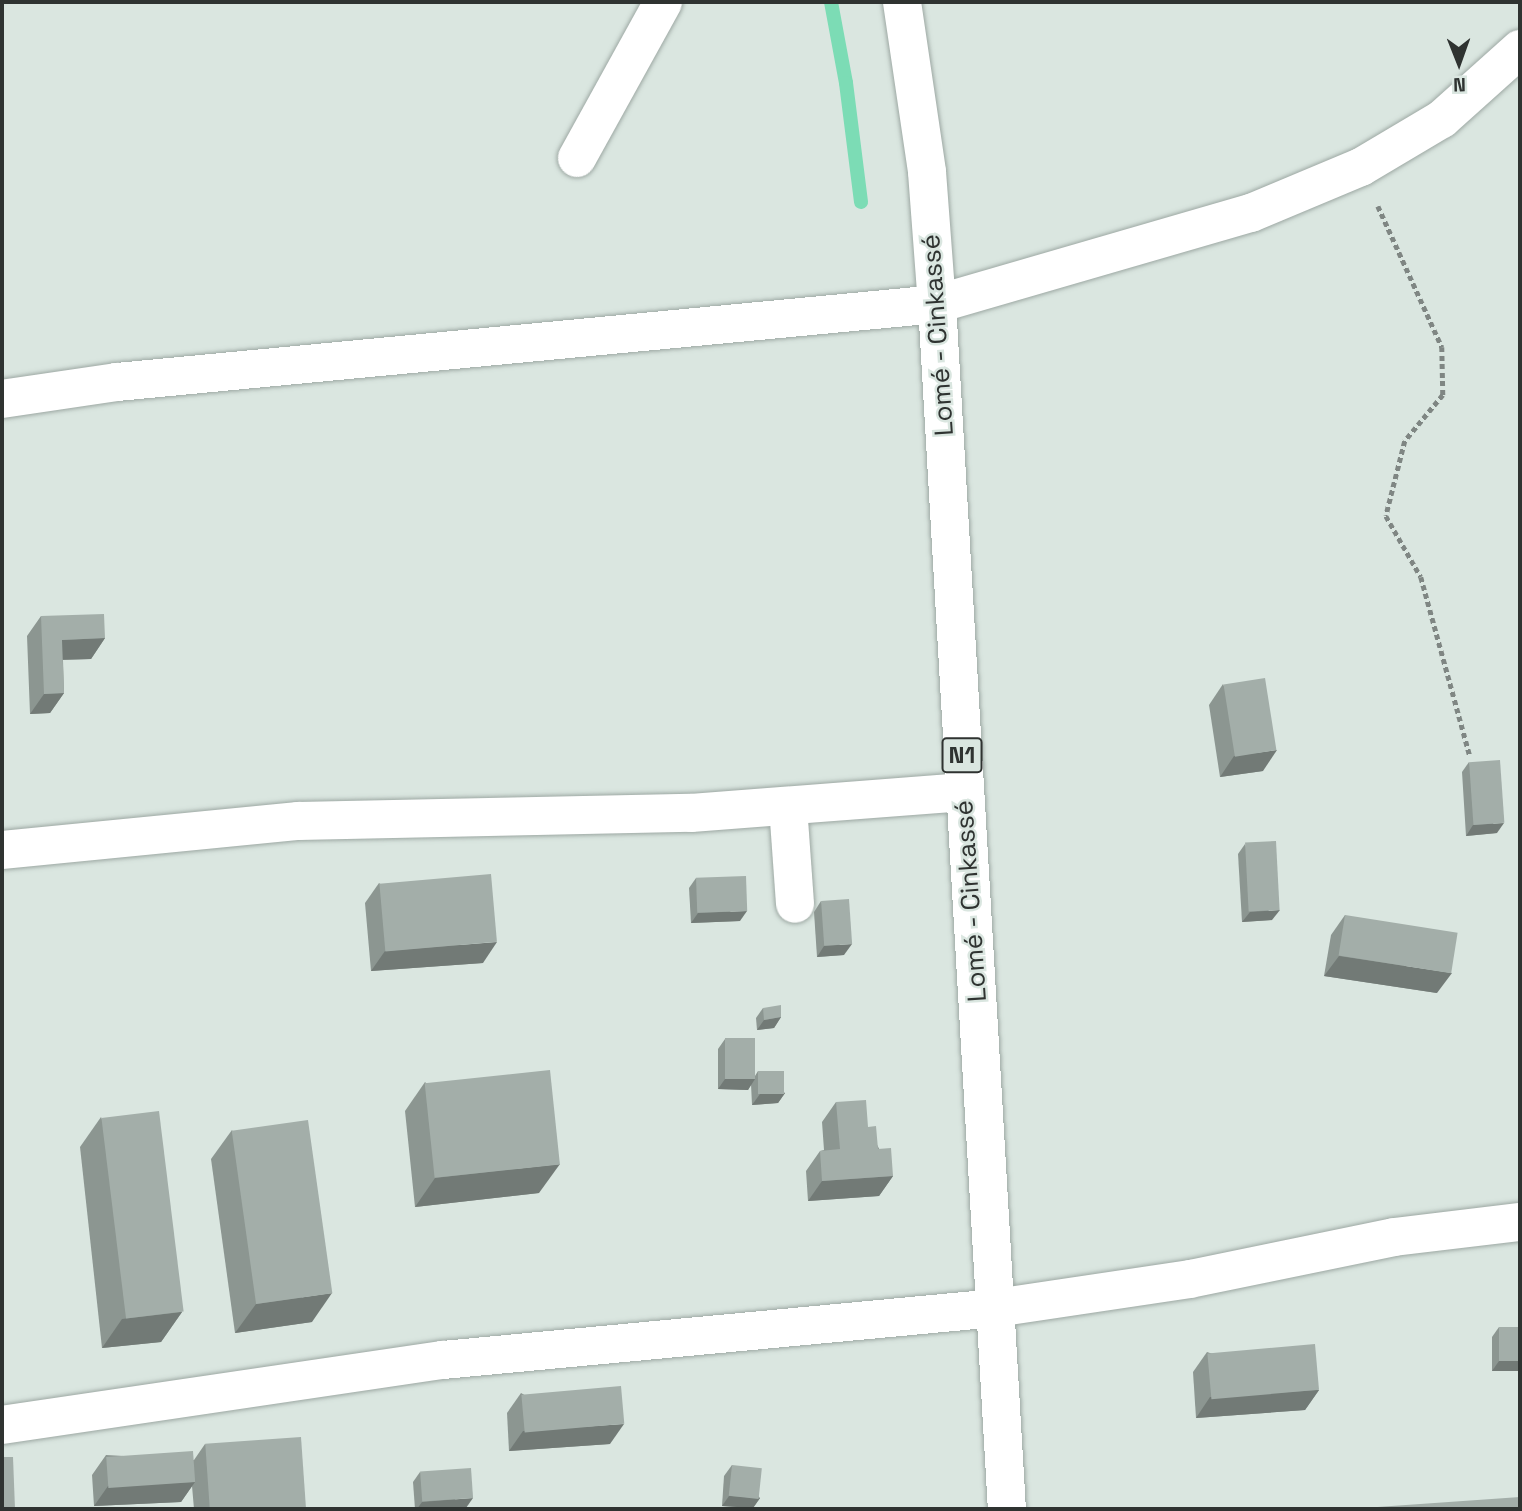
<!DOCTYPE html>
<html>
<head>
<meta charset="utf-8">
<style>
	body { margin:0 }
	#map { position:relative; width:1522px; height:1511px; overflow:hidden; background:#dae6e0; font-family:"Space Grotesk",sans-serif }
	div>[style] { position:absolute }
	.stream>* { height:14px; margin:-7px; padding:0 7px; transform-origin:7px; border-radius:7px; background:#7cdcb5 }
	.path>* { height:4.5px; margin-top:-2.25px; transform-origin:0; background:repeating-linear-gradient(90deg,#7f8683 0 5px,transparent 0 8.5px) }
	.roads { filter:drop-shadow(0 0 2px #9da8a3) drop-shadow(0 0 2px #9da8a3) }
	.minor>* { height:38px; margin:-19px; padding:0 19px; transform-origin:19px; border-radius:19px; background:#fff }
	.highway>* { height:38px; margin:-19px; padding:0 19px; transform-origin:19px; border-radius:19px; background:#fff }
	.wall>* { inset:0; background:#8c9691 }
	.shaded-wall>* { inset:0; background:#727a76 }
	.building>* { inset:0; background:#a3aea9; transform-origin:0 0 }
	span { translate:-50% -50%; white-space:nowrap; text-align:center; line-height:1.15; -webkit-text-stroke:5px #dae6e0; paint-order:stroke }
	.shield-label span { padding:2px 5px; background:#dae6e0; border:2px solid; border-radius:5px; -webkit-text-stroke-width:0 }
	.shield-label { font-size:24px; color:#2f3331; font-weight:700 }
	.street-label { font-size:26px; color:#2f3331 }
	.frame { position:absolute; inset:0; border:4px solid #2f3331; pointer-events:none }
	.north { position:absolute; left:1424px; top:28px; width:70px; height:70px; -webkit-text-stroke:5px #dae6e0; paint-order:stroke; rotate:179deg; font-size:19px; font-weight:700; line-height:28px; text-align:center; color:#2f3331 }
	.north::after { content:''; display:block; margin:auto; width:24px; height:32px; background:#2f3331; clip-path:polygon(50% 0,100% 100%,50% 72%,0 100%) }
</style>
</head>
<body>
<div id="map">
	<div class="stream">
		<i style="left:831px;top:2px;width:82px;rotate:79.5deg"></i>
		<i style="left:846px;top:83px;width:120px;rotate:82.8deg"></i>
	</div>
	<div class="path">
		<i style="left:1378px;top:206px;width:155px;rotate:65.6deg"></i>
		<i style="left:1442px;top:347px;width:48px;rotate:88.8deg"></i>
		<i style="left:1443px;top:395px;width:60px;rotate:129.6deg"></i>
		<i style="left:1405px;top:441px;width:77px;rotate:104.2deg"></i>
		<i style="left:1386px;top:516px;width:70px;rotate:60.2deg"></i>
		<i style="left:1421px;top:577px;width:186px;rotate:74.7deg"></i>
	</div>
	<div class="roads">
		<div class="minor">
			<i style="left:577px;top:158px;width:178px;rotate:-61.1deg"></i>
			<i style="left:2px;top:399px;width:116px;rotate:-8.4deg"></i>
			<i style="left:117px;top:382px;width:824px;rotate:-5.43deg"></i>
			<i style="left:937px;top:304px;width:327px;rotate:-16.2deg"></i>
			<i style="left:1251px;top:213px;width:119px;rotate:-22.7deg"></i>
			<i style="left:1361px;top:167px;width:94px;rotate:-30.7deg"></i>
			<i style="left:1442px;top:119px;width:105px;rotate:-41.9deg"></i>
			<i style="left:788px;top:806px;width:98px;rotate:85.9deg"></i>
			<i style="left:2px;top:850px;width:297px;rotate:-5.6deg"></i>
			<i style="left:298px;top:821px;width:393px;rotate:-1.2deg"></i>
			<i style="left:691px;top:813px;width:274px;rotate:-4.4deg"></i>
			<i style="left:2px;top:1425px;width:446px;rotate:-8.4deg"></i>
			<i style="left:443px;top:1360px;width:555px;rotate:-5.37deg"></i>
			<i style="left:996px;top:1308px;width:196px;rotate:-8.5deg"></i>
			<i style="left:1190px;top:1279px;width:208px;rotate:-11.6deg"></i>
			<i style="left:1394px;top:1237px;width:127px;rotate:-6.8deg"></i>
		</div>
		<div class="highway">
			<i style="left:902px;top:2px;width:172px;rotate:81.6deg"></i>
			<i style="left:927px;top:172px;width:132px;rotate:85.7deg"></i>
			<i style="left:937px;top:304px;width:1207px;rotate:86.68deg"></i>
		</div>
	</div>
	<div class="wall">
		<i style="clip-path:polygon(41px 616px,105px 638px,91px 659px,63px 660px,64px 693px,50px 713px,30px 714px,27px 636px)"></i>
		<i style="clip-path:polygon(1223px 684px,1263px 771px,1220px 777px,1209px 705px)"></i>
		<i style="clip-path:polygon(1469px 762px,1497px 833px,1466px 836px,1462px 772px)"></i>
		<i style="clip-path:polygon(1245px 844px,1272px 920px,1242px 922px,1238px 854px)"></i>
		<i style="clip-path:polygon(696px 878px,740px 921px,691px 923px,689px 888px)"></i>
		<i style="clip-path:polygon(379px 883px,483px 963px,371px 971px,365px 903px)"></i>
		<i style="clip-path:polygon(821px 901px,844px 955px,817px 957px,814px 912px)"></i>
		<i style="clip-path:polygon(1345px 915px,1437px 993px,1324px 976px,1331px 935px)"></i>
		<i style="clip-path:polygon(763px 1008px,781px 1017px,774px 1028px,757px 1030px,756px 1018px)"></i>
		<i style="clip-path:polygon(725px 1039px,755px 1076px,758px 1071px,785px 1093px,778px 1103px,752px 1105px,751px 1084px,748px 1090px,718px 1089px,718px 1049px)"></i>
		<i style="clip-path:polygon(425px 1082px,539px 1193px,415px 1207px,405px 1111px)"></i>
		<i style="clip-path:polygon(836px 1102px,868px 1127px,893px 1176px,879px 1196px,808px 1201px,806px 1171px,820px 1151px,824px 1150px,822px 1122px)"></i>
		<i style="clip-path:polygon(101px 1117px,182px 1312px,161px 1342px,102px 1348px,80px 1147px)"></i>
		<i style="clip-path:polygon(232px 1130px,312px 1322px,235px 1333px,211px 1159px)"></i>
		<i style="clip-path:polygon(1499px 1327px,1520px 1371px,1492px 1371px,1492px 1337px)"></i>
		<i style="clip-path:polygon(1207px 1352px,1319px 1390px,1305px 1410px,1196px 1418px,1193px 1372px)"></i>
		<i style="clip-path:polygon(521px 1393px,610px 1444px,509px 1451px,507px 1413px)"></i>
		<i style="clip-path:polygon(205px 1444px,306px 1509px,194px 1509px,192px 1486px,181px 1502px,94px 1506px,92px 1475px,106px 1455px,194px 1460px)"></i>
		<i style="clip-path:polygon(732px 1465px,760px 1498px,753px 1508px,722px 1506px,724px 1476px)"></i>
		<i style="clip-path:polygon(420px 1472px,466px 1508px,448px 1509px,415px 1509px,413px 1482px)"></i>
	</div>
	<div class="shaded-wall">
		<i style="clip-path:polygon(105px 638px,91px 659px,48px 660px,62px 640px)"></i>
		<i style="clip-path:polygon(64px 693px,50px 713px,30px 714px,44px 694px)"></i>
		<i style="clip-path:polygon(1277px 750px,1263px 771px,1220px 777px,1234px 756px)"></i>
		<i style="clip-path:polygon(1504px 823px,1497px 833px,1466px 836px,1473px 825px)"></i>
		<i style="clip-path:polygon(1280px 910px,1272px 920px,1242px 922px,1250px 912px)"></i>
		<i style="clip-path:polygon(747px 911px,740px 921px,691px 923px,698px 913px)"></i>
		<i style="clip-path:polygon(497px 942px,483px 963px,371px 971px,385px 951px)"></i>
		<i style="clip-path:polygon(852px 944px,844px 955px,817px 957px,824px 946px)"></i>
		<i style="clip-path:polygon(1339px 956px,1452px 973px,1437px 993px,1324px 976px)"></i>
		<i style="clip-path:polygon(781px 1017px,774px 1028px,757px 1030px,764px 1020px)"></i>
		<i style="clip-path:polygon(725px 1079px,755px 1079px,748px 1090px,718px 1089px)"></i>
		<i style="clip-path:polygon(785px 1093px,778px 1103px,752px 1105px,760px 1094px)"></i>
		<i style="clip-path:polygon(560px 1164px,539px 1193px,415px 1207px,435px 1178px)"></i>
		<i style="clip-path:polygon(893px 1176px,879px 1196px,808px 1201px,822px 1181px)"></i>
		<i style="clip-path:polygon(332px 1293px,312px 1322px,235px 1333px,256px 1304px)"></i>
		<i style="clip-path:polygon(182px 1312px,161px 1342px,102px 1348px,122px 1319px)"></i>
		<i style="clip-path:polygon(1499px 1361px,1520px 1361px,1520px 1371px,1492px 1371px)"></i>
		<i style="clip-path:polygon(1319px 1390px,1305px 1410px,1196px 1418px,1210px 1397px)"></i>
		<i style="clip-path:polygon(624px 1424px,610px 1444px,509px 1451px,523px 1431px)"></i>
		<i style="clip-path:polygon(195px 1482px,181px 1502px,94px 1506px,108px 1486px)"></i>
		<i style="clip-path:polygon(729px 1496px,760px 1498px,753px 1508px,722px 1506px)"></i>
		<i style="clip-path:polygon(473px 1498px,466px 1508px,417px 1509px,422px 1502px)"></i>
	</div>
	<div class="building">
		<i style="clip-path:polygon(104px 614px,105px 638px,62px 640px,64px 693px,44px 694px,41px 616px)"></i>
		<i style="left:1265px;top:678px;width:73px;height:42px;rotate:81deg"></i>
		<i style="left:1500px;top:760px;width:63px;height:31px;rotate:86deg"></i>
		<i style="left:1276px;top:841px;width:69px;height:31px;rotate:87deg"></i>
		<i style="left:491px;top:874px;width:68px;height:112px;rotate:85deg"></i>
		<i style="left:746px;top:876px;width:35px;height:50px;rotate:88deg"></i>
		<i style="left:849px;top:899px;width:45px;height:28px;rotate:86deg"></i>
		<i style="left:1345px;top:915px;width:114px;height:41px;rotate:9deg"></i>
		<i style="clip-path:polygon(781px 1005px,781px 1017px,764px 1020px,763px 1008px)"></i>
		<i style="left:755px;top:1038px;width:41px;height:30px;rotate:90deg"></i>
		<i style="left:550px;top:1070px;width:95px;height:126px;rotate:84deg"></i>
		<i style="left:758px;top:1071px;width:26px;height:23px"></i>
		<i style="clip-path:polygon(866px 1100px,868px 1127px,876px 1126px,878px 1149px,891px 1148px,893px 1176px,822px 1181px,820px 1151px,840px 1149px,836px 1102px)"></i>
		<i style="left:159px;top:1111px;width:202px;height:58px;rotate:83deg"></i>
		<i style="left:308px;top:1120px;width:175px;height:77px;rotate:82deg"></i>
		<i style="left:1499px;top:1327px;width:21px;height:34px"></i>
		<i style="left:1315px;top:1344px;width:46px;height:108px;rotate:85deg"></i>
		<i style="left:621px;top:1386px;width:38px;height:100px;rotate:85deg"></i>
		<i style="left:301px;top:1437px;width:72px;height:96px;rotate:86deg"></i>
		<i style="left:193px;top:1451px;width:31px;height:87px;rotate:86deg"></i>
		<i style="clip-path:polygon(2px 1457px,13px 1457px,15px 1509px,2px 1509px)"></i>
		<i style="left:732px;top:1465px;width:30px;height:31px;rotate:6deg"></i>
		<i style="left:471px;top:1468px;width:30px;height:51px;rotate:86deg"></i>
		<i style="clip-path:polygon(1520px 1497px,1520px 1509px,1349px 1509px)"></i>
	</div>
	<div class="shield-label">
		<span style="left:962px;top:755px">N1</span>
	</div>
	<div class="street-label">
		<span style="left:938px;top:335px;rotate:-94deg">Lomé - Cinkassé</span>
		<span style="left:971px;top:901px;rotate:-94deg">Lomé - Cinkassé</span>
	</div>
	<div class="frame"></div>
	<div class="north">N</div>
</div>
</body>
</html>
